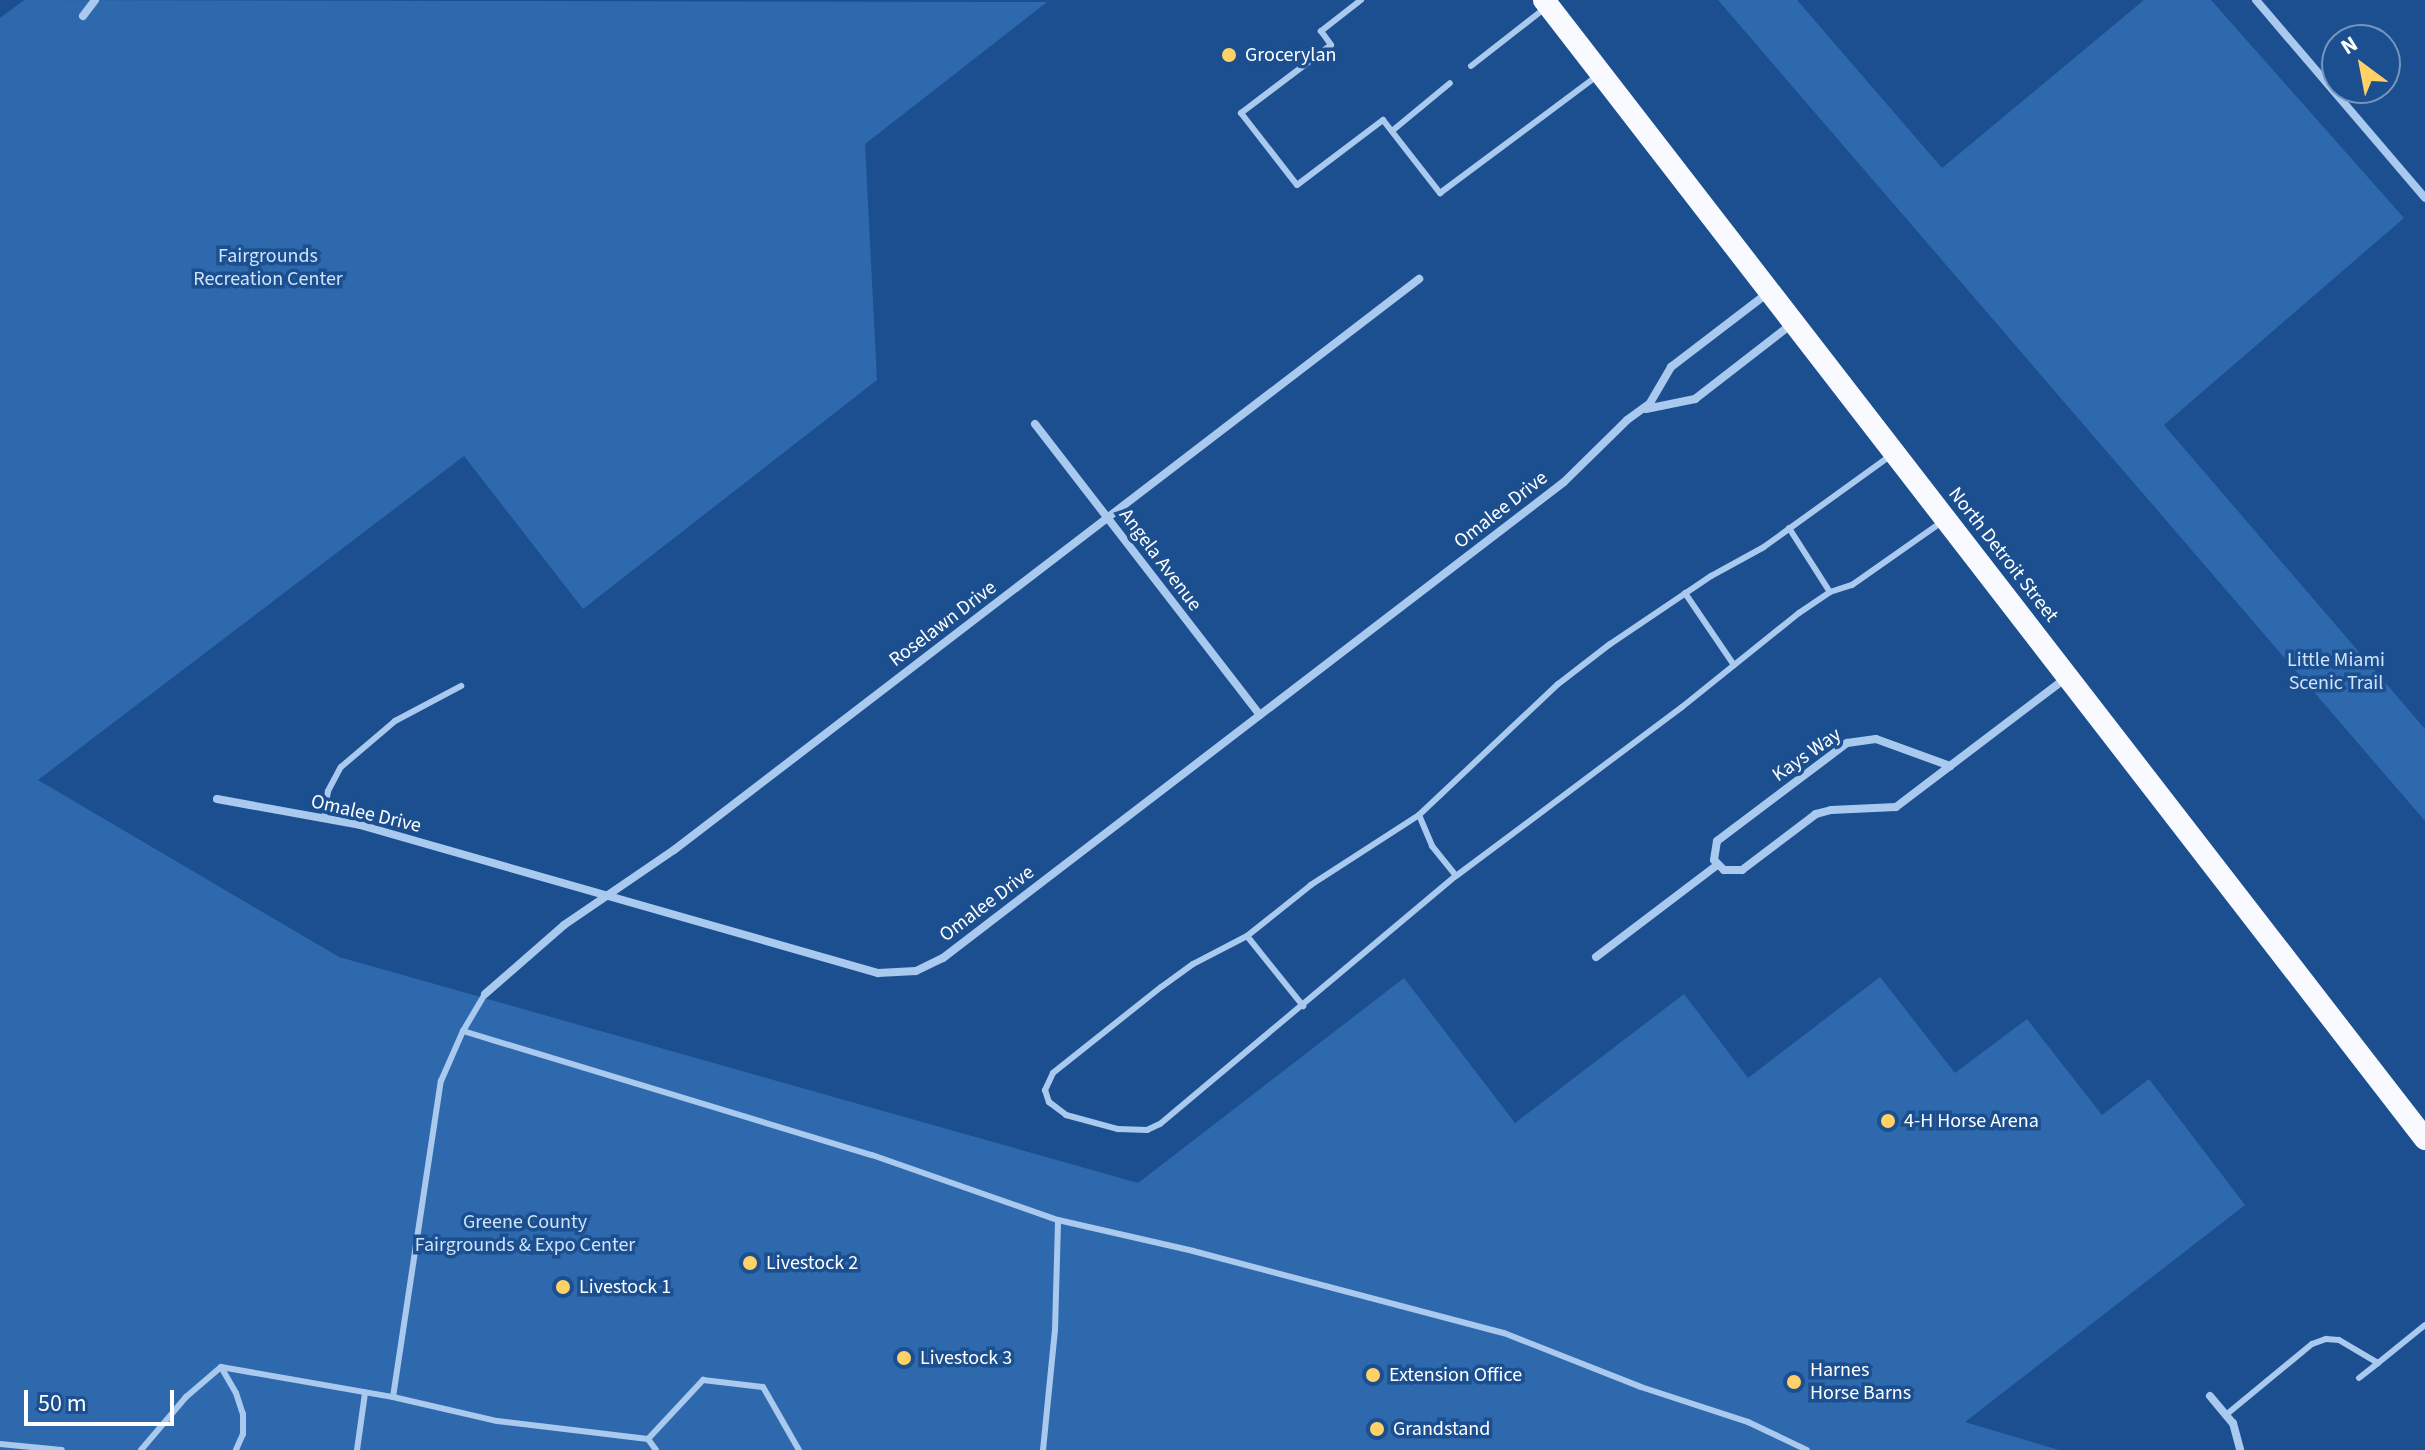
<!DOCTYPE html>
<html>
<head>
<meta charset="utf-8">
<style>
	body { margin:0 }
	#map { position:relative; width:2425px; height:1450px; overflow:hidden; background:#1b4f8f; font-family:"Source Sans 3",sans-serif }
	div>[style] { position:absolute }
	.green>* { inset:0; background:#2e69ad }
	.service>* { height:6px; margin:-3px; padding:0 3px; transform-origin:3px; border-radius:3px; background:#a9c9ee }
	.minor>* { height:8px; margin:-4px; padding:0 4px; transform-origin:4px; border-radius:4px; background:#a9c9ee }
	.trunk>* { height:22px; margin:-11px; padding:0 11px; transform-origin:11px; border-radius:11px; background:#f8faff }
	.dots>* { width:22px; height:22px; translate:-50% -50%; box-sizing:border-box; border:4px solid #1b4f8f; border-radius:50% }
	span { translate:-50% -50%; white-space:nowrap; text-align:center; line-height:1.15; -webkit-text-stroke:7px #1b4f8f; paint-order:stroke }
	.poi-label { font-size:20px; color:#fff }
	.left { translate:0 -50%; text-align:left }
	.park-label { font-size:20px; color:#cfe3fa }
	.street-label { font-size:20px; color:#fff }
	.north { position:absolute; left:2321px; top:24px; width:80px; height:80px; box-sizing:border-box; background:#1b4f8f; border:2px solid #7695bc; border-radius:50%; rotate:328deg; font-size:22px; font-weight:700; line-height:32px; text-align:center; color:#fff }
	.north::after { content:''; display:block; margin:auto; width:28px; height:36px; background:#ffd166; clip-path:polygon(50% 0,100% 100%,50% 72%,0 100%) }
	.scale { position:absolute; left:24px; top:1390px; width:150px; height:36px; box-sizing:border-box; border:4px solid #fff; border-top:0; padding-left:10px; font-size:24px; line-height:28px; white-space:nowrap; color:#fff; -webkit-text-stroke:6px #1b4f8f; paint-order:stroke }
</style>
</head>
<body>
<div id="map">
	<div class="green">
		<i style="clip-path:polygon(24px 0,1047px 2px,865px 144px,877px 380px,583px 609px,464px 456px,38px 780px,339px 957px,1138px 1183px,1404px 978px,1515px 1123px,1684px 994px,1748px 1078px,1880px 977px,1955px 1073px,2027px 1019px,2102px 1115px,2149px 1079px,2245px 1205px,1965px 1422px,2059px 1450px,0 1450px,0 18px)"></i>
		<i style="clip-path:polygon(1718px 0,1797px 0,1942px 168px,2144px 0,2211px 0,2404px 218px,2164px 425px,2425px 729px,2425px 821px)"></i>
	</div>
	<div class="service">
		<i style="left:1361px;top:0;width:51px;rotate:142.2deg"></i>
		<i style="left:1321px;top:31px;width:17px;rotate:54deg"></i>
		<i style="left:1331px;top:45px;width:113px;rotate:142.9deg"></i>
		<i style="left:1241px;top:113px;width:91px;rotate:52.1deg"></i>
		<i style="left:1297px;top:185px;width:108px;rotate:-37.1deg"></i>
		<i style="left:1383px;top:120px;width:93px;rotate:52deg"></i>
		<i style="left:1440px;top:193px;width:196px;rotate:-36.7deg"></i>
		<i style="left:1471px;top:66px;width:93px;rotate:-38deg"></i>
		<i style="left:1392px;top:131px;width:75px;rotate:-39.6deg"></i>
		<i style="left:1890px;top:456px;width:155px;rotate:144.2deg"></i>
		<i style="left:1764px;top:547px;width:60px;rotate:151.3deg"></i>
		<i style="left:1711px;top:576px;width:122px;rotate:146deg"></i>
		<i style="left:1610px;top:644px;width:66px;rotate:142.4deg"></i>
		<i style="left:1558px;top:684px;width:191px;rotate:136.7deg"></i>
		<i style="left:1419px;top:815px;width:129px;rotate:147.1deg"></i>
		<i style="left:1311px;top:885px;width:82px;rotate:141.4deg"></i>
		<i style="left:1247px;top:936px;width:61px;rotate:152.6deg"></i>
		<i style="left:1193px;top:964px;width:39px;rotate:144deg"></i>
		<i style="left:1161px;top:987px;width:138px;rotate:141.5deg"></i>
		<i style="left:1053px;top:1073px;width:19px;rotate:115deg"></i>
		<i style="left:1045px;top:1090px;width:13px;rotate:72deg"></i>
		<i style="left:1049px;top:1102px;width:21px;rotate:37deg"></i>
		<i style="left:1066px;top:1115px;width:54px;rotate:15.1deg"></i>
		<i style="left:1118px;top:1129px;width:29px;rotate:2deg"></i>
		<i style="left:1147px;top:1130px;width:14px;rotate:-25deg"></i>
		<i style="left:1160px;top:1124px;width:386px;rotate:-40deg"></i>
		<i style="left:1456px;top:876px;width:282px;rotate:-36.8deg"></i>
		<i style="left:1682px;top:707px;width:150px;rotate:-38.8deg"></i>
		<i style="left:1799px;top:613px;width:37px;rotate:-34deg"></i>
		<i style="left:1830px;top:592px;width:23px;rotate:-18deg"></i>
		<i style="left:1852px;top:585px;width:111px;rotate:-35.1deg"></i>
		<i style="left:1789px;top:528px;width:76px;rotate:57.4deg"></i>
		<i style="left:1685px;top:593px;width:87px;rotate:55.8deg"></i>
		<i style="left:1419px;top:815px;width:34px;rotate:67deg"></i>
		<i style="left:1432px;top:846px;width:38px;rotate:51deg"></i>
		<i style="left:324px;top:819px;width:28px;rotate:-82deg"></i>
		<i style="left:328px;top:791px;width:27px;rotate:-62deg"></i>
		<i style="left:341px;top:767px;width:71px;rotate:-40.4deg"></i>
		<i style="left:395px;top:721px;width:75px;rotate:-27.9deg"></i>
		<i style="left:1247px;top:936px;width:90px;rotate:51.3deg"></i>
		<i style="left:463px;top:1031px;width:427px;rotate:16.9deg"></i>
		<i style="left:872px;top:1155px;width:197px;rotate:19.3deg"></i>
		<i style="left:1058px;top:1220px;width:139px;rotate:12.9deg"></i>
		<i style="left:1193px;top:1251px;width:322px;rotate:14.8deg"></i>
		<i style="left:1504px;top:1333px;width:147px;rotate:21.5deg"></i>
		<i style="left:1641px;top:1387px;width:113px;rotate:18.1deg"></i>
		<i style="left:1748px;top:1422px;width:65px;rotate:25.4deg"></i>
		<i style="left:221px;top:1367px;width:30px;rotate:60deg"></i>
		<i style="left:236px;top:1393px;width:22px;rotate:72deg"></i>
		<i style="left:243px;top:1414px;width:20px;rotate:90deg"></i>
		<i style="left:243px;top:1434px;width:17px;rotate:114deg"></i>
		<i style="left:2359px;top:1378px;width:24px;rotate:-38deg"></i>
		<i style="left:393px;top:1397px;width:320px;rotate:-81.4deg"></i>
		<i style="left:441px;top:1081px;width:55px;rotate:-66.3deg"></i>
		<i style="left:463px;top:1031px;width:43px;rotate:-59.3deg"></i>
		<i style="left:2227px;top:1414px;width:110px;rotate:-39.5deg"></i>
		<i style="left:2312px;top:1344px;width:15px;rotate:-20deg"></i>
		<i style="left:2326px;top:1339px;width:13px;rotate:4deg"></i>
		<i style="left:2339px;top:1340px;width:45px;rotate:30.5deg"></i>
		<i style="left:2378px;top:1363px;width:60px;rotate:-39deg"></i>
		<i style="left:0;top:1444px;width:62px;rotate:5.5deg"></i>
		<i style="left:141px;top:1450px;width:70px;rotate:-49.7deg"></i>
		<i style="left:186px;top:1397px;width:46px;rotate:-40.6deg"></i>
		<i style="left:221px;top:1367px;width:175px;rotate:9.9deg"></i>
		<i style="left:393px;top:1397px;width:107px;rotate:13deg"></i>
		<i style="left:497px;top:1421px;width:152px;rotate:6.8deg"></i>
		<i style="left:357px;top:1450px;width:58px;rotate:-82deg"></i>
		<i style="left:656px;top:1450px;width:14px;rotate:-126deg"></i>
		<i style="left:648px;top:1439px;width:81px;rotate:-47deg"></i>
		<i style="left:703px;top:1380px;width:60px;rotate:6.7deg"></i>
		<i style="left:763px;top:1387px;width:73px;rotate:60.3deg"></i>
		<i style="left:1043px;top:1450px;width:121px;rotate:-84.3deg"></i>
		<i style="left:1055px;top:1330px;width:110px;rotate:-88.4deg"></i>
	</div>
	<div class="minor">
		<i style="left:2256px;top:0;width:260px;rotate:49.5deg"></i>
		<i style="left:83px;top:16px;width:20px;rotate:-53deg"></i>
		<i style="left:1646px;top:409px;width:50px;rotate:-11.5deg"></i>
		<i style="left:1695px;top:399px;width:124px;rotate:-37.8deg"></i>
		<i style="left:1035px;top:424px;width:368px;rotate:52.3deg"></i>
		<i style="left:1950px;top:766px;width:68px;rotate:142.8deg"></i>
		<i style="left:1896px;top:807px;width:65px;rotate:177.4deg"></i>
		<i style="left:1831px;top:810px;width:16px;rotate:165deg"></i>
		<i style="left:1816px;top:814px;width:93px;rotate:142.9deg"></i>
		<i style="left:1742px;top:870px;width:18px;rotate:180deg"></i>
		<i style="left:1724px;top:870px;width:14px;rotate:-135deg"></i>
		<i style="left:1714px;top:860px;width:19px;rotate:-81deg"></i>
		<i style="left:1717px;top:841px;width:163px;rotate:-37deg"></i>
		<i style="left:1847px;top:743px;width:29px;rotate:-8deg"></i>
		<i style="left:1876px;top:739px;width:79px;rotate:20deg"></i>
		<i style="left:1950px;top:766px;width:146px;rotate:-37.2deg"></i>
		<i style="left:217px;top:799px;width:145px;rotate:10.3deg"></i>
		<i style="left:360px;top:825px;width:539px;rotate:15.95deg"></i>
		<i style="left:878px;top:973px;width:38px;rotate:-3deg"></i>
		<i style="left:916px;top:971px;width:30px;rotate:-26deg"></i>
		<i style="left:943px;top:958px;width:782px;rotate:-37.47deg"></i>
		<i style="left:1564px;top:482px;width:88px;rotate:-44.5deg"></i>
		<i style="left:1627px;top:420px;width:29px;rotate:-36deg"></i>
		<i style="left:1650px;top:403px;width:42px;rotate:-59.7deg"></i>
		<i style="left:1671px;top:367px;width:123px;rotate:-37.4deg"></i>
		<i style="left:1596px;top:957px;width:152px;rotate:-37.2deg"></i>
		<i style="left:485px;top:994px;width:105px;rotate:-41.1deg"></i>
		<i style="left:564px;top:925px;width:133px;rotate:-34.3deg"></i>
		<i style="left:674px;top:850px;width:939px;rotate:-37.47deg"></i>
		<i style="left:2210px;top:1396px;width:35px;rotate:50deg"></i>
		<i style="left:2233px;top:1423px;width:28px;rotate:75deg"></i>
	</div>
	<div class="trunk">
		<i style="left:1544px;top:0;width:1440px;rotate:52.28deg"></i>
	</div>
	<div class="dots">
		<i style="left:1229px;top:55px;background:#ffd166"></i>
		<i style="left:1888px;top:1121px;background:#ffd166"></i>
		<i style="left:750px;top:1263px;background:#ffd166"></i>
		<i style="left:563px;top:1287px;background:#ffd166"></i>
		<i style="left:904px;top:1358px;background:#ffd166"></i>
		<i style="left:1373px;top:1375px;background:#ffd166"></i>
		<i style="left:1794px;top:1382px;background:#ffd166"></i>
		<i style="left:1377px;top:1429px;background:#ffd166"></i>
	</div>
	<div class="poi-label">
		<span class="left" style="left:1245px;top:55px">Grocerylan</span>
		<span class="left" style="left:1904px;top:1121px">4-H Horse Arena</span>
		<span class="left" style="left:766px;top:1263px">Livestock 2</span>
		<span class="left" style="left:579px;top:1287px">Livestock 1</span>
		<span class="left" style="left:920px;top:1358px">Livestock 3</span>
		<span class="left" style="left:1810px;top:1382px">Harnes<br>Horse Barns</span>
		<span class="left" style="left:1389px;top:1375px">Extension Office</span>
		<span class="left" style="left:1393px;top:1429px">Grandstand</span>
	</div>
	<div class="park-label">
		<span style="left:268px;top:268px">Fairgrounds<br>Recreation Center</span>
		<span style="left:2336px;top:672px">Little Miami<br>Scenic Trail</span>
		<span style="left:525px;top:1234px">Greene County<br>Fairgrounds &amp; Expo Center</span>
	</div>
	<div class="street-label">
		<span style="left:1501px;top:510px;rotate:-38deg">Omalee Drive</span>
		<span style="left:2003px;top:555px;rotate:52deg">North Detroit Street</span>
		<span style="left:1160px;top:560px;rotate:53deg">Angela Avenue</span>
		<span style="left:943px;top:624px;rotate:-37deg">Roselawn Drive</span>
		<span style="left:1807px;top:755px;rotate:-35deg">Kays Way</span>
		<span style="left:366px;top:814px;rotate:13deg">Omalee Drive</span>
		<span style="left:987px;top:904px;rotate:-37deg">Omalee Drive</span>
	</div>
	<div class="north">N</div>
	<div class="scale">50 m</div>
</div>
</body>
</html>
